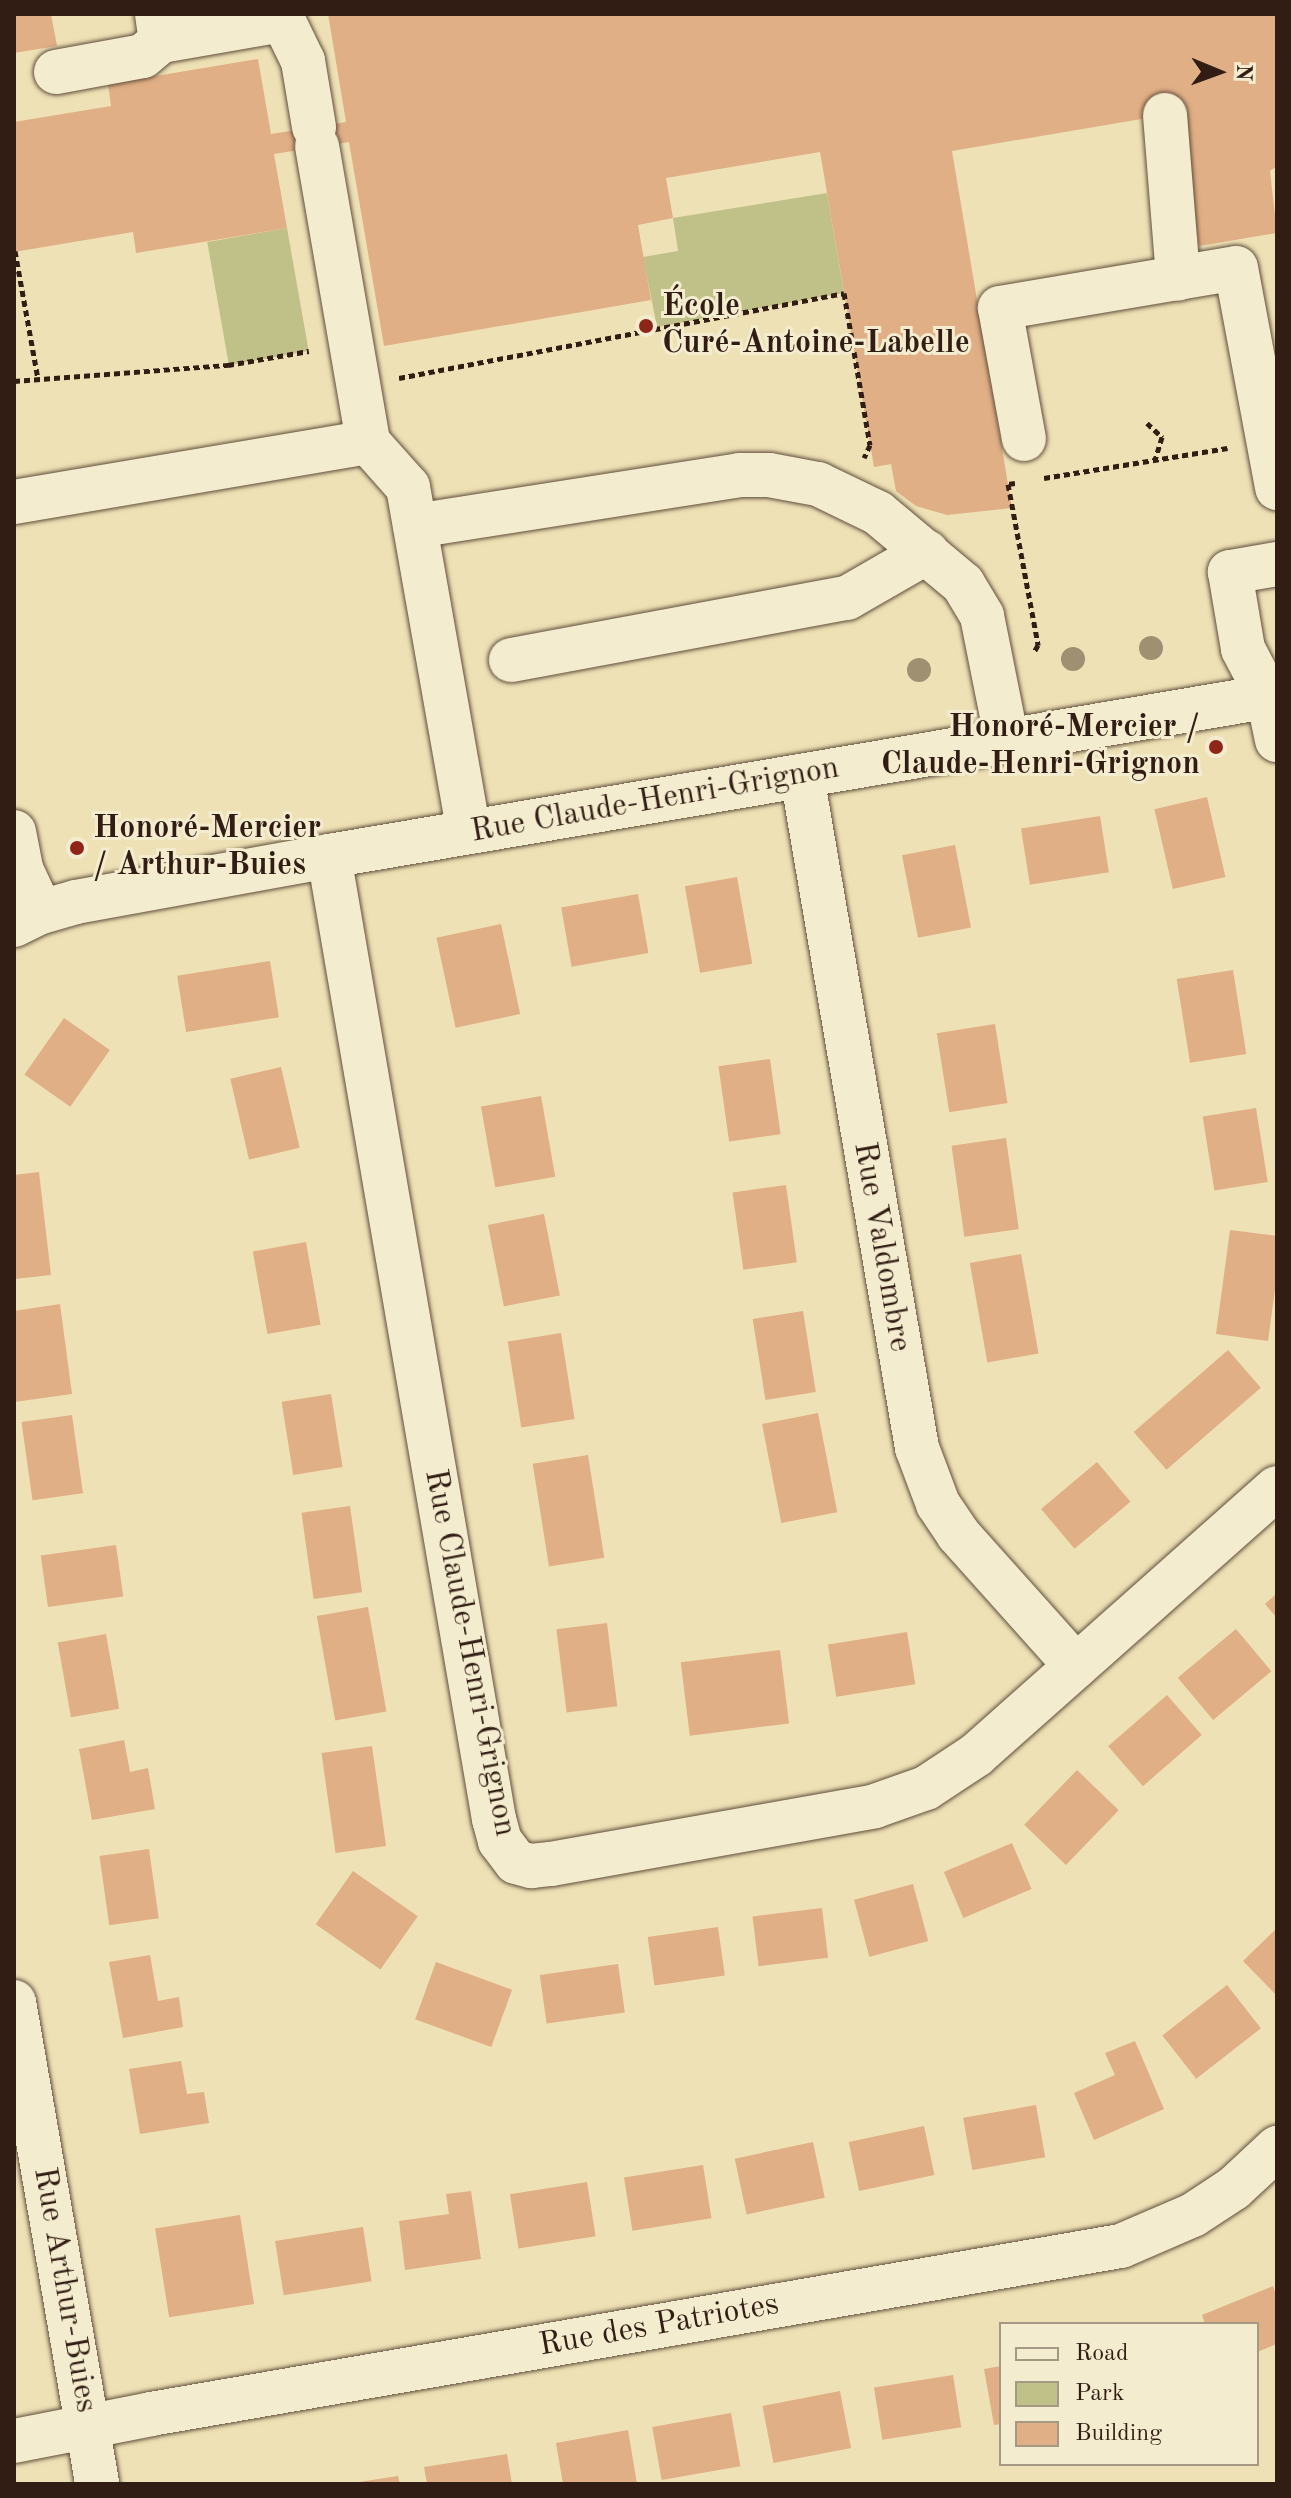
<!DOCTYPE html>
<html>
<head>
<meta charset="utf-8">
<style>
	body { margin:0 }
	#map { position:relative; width:1291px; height:2498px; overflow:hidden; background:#eee1b5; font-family:"Old Standard TT",serif }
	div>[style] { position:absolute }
	.green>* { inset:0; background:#c0c188; transform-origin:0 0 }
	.building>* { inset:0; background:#e1af85; transform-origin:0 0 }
	.path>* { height:5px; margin-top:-2.5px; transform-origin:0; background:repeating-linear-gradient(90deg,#311d14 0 6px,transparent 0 10px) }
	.roads { filter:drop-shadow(0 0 2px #604e3c) drop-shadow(0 0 2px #604e3c) }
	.minor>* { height:44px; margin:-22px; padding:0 22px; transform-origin:22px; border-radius:22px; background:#f4eccf }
	.trees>* { width:24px; height:24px; margin:-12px; border-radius:50%; background:#9e9070 }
	.dots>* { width:22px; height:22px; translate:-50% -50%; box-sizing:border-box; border:4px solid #f4eccf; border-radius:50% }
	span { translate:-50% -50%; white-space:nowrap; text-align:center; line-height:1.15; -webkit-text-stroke:6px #f4eccf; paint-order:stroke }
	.poi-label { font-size:32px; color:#311d14; font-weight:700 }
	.left { translate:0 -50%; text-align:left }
	.right { translate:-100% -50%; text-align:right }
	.street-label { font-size:32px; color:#311d14 }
	.frame { position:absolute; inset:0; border:16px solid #311d14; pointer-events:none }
	.legend { position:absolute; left:999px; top:2322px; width:260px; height:144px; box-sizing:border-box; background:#f4eccf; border:2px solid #a69984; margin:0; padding:10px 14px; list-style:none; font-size:24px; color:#311d14 }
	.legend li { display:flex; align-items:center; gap:16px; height:40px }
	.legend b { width:40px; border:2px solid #a69984 }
	.north { position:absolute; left:1179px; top:32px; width:80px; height:80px; -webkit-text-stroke:6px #f4eccf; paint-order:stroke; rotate:91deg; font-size:22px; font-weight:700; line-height:32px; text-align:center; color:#311d14 }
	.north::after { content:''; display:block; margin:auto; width:28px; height:36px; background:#311d14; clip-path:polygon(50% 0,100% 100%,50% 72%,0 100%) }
</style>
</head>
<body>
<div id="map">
	<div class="green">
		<i style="clip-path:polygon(827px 193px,844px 293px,657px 327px,643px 257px,678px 251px,673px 218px)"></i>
		<i style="left:287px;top:228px;width:125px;height:81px;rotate:80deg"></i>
	</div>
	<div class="building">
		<i style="clip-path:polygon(14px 14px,51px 14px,57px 46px,14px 53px)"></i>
		<i style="clip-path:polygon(328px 14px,1277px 14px,1277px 166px,1270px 171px,1277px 233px,1199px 246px,1177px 113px,952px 151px,1012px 508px,947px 515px,916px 506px,896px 491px,891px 464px,874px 467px,820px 152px,666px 178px,673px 218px,638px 225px,651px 300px,384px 346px,349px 142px,274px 154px,287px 228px,136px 253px,133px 232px,14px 252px,14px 122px,111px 106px,108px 84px,258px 59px,271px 134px,346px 122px)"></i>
		<i style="left:1207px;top:797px;width:82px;height:54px;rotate:77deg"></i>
		<i style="left:1100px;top:816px;width:57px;height:80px;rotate:81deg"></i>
		<i style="left:955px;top:845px;width:84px;height:54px;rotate:79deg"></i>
		<i style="left:737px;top:877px;width:88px;height:53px;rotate:80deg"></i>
		<i style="left:638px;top:894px;width:60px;height:78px;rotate:80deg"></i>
		<i style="left:501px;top:924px;width:92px;height:66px;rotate:78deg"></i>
		<i style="left:270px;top:961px;width:57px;height:94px;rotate:81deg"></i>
		<i style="left:1233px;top:970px;width:85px;height:57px;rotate:81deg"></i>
		<i style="left:64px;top:1018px;width:56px;height:69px;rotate:35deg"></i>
		<i style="left:995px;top:1024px;width:80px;height:59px;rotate:81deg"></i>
		<i style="left:770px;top:1059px;width:76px;height:52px;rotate:82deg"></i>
		<i style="left:281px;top:1067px;width:83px;height:52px;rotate:77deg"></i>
		<i style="left:541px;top:1096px;width:82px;height:61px;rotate:80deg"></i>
		<i style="left:1256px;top:1108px;width:75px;height:54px;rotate:81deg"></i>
		<i style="left:1006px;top:1138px;width:92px;height:55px;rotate:82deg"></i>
		<i style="clip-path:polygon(39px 1172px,51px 1275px,14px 1279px,14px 1175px)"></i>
		<i style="left:786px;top:1185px;width:78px;height:54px;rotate:82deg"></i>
		<i style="left:544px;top:1214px;width:83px;height:57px;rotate:79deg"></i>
		<i style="clip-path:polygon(1230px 1230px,1277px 1236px,1277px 1275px,1268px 1341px,1216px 1334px)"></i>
		<i style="left:306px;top:1242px;width:84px;height:54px;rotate:80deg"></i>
		<i style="left:1021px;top:1254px;width:101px;height:52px;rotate:80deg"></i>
		<i style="clip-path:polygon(60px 1304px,72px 1394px,14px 1402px,14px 1311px)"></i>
		<i style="left:803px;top:1311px;width:82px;height:51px;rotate:81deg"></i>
		<i style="left:561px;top:1333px;width:87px;height:54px;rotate:81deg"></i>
		<i style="left:1228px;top:1350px;width:50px;height:125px;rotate:49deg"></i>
		<i style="left:331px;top:1394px;width:74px;height:50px;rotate:81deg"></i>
		<i style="left:818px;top:1413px;width:101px;height:57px;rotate:79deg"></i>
		<i style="left:72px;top:1415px;width:79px;height:51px;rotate:82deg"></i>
		<i style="left:588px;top:1455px;width:104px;height:56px;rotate:81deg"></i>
		<i style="left:1097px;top:1462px;width:52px;height:73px;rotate:50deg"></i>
		<i style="left:350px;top:1506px;width:87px;height:49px;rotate:82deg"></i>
		<i style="left:116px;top:1545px;width:52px;height:76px;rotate:82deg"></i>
		<i style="clip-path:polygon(1277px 1593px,1277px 1618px,1265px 1604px)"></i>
		<i style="left:368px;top:1607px;width:106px;height:52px;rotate:80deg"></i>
		<i style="left:607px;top:1623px;width:84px;height:51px;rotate:83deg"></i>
		<i style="left:1236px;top:1629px;width:55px;height:76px;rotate:50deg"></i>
		<i style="left:907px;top:1632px;width:53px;height:80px;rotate:81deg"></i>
		<i style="left:106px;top:1634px;width:76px;height:49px;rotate:80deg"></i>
		<i style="left:780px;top:1650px;width:74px;height:100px;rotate:83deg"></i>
		<i style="left:1167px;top:1695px;width:53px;height:78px;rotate:49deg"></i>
		<i style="clip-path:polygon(124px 1740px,130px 1772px,148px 1768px,155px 1809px,92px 1820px,79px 1749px)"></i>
		<i style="left:372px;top:1746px;width:101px;height:51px;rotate:82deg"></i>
		<i style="left:1077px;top:1770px;width:58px;height:76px;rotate:44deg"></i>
		<i style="left:1012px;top:1843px;width:50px;height:74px;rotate:67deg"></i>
		<i style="left:149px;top:1849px;width:70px;height:50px;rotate:82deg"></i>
		<i style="left:353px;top:1871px;width:79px;height:65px;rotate:35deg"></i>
		<i style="left:913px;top:1884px;width:59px;height:61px;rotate:75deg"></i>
		<i style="left:822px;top:1908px;width:50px;height:70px;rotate:83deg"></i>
		<i style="left:718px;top:1927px;width:49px;height:71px;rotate:82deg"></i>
		<i style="clip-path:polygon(1277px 1928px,1277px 1996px,1243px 1961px)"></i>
		<i style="clip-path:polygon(150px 1955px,158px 2001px,179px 1997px,183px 2027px,123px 2038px,109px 1962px)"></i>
		<i style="left:436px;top:1962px;width:81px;height:61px;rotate:20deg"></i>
		<i style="left:618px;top:1964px;width:49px;height:79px;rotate:82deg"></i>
		<i style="left:1227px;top:1985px;width:55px;height:82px;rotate:52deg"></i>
		<i style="clip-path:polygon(1135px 2041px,1164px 2109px,1094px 2140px,1074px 2093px,1115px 2075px,1105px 2053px)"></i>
		<i style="clip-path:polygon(181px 2061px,187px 2094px,204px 2092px,209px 2123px,140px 2134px,129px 2069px)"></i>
		<i style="left:1036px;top:2105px;width:53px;height:74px;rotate:80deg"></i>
		<i style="left:924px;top:2126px;width:50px;height:77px;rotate:78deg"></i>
		<i style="left:813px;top:2142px;width:57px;height:80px;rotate:78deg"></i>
		<i style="left:703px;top:2165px;width:54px;height:80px;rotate:81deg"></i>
		<i style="left:587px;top:2182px;width:55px;height:78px;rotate:81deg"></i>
		<i style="clip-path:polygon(471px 2191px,481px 2259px,405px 2270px,399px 2221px,449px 2214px,446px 2194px)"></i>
		<i style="left:240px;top:2215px;width:90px;height:86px;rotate:81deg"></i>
		<i style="left:363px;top:2227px;width:55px;height:89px;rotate:81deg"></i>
		<i style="clip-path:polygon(1273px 2286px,1277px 2297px,1277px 2344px,1257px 2352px,1257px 2324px,1205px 2324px,1202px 2315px)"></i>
		<i style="clip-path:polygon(1001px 2366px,1001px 2424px,994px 2425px,984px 2369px)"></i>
		<i style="left:953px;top:2375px;width:53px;height:80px;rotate:81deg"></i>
		<i style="left:840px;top:2391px;width:58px;height:79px;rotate:79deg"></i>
		<i style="left:731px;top:2413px;width:54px;height:80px;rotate:80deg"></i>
		<i style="clip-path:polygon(628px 2430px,637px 2484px,563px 2484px,556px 2443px)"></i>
		<i style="clip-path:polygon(507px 2454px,512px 2484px,427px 2484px,424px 2467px)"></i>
		<i style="clip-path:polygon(398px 2476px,400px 2484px,359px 2484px,359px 2482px)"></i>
	</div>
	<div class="path">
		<i style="left:15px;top:251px;width:130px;rotate:79.8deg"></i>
		<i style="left:399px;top:378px;width:453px;rotate:-10.8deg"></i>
		<i style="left:844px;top:293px;width:154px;rotate:80.3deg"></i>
		<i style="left:870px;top:445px;width:14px;rotate:115deg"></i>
		<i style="left:14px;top:381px;width:215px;rotate:-4.3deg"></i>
		<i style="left:228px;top:365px;width:82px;rotate:-9.8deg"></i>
		<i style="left:1147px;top:423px;width:21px;rotate:43deg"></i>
		<i style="left:1162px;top:437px;width:24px;rotate:107deg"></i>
		<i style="left:1044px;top:478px;width:186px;rotate:-9.3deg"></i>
		<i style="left:1015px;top:483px;width:7px;rotate:172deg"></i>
		<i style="left:1008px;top:484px;width:164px;rotate:79.4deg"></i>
		<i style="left:1038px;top:645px;width:8px;rotate:120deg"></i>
	</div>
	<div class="roads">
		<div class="minor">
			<i style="left:157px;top:14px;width:27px;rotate:82deg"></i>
			<i style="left:161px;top:41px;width:124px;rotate:-9.8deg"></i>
			<i style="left:283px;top:20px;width:6px;rotate:-99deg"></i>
			<i style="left:283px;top:20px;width:46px;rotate:64deg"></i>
			<i style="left:303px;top:61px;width:67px;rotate:80.5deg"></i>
			<i style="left:56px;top:72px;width:88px;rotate:-10.4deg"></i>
			<i style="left:143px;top:56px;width:23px;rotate:-40deg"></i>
			<i style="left:1165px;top:115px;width:164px;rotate:85.4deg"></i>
			<i style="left:317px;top:146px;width:300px;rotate:80.2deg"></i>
			<i style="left:1024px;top:439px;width:133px;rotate:-100.4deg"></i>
			<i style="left:1000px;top:308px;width:239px;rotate:-9.6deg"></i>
			<i style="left:1236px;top:268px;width:224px;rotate:79.4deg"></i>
			<i style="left:14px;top:502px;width:359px;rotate:-9.6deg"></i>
			<i style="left:368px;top:442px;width:60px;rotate:48.4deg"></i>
			<i style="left:408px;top:487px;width:350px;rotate:80deg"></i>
			<i style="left:415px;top:526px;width:328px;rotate:-8.9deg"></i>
			<i style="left:739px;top:475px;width:30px"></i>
			<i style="left:769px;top:475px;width:50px;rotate:10.4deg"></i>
			<i style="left:818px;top:484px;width:67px;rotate:25.8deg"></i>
			<i style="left:878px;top:513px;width:111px;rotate:39.9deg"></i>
			<i style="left:963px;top:584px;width:37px;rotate:59deg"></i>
			<i style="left:982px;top:616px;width:127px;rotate:78.7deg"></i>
			<i style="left:1277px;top:564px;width:48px;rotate:170.3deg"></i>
			<i style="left:1230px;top:572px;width:78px;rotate:80.4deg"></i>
			<i style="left:1243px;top:649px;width:54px;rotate:62.5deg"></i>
			<i style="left:1268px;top:697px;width:44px;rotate:78.2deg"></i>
			<i style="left:511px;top:660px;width:342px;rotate:-10.5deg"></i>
			<i style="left:847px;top:598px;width:92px;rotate:-29.9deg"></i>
			<i style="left:802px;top:776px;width:682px;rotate:80.29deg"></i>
			<i style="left:917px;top:1448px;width:60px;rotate:69.4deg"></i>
			<i style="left:938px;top:1504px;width:36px;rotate:56deg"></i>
			<i style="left:958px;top:1534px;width:177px;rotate:48.2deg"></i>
			<i style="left:14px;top:832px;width:38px;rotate:79deg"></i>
			<i style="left:21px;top:869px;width:47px;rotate:65.1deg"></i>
			<i style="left:329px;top:856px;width:977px;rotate:80.28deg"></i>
			<i style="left:494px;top:1819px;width:23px;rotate:75deg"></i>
			<i style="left:500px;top:1841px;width:26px;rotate:53deg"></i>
			<i style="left:516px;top:1862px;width:16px;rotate:15deg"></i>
			<i style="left:531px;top:1866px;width:20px;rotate:-6deg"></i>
			<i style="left:551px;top:1864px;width:329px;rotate:-10.1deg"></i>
			<i style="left:875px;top:1806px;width:54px;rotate:-19.4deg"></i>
			<i style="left:926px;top:1788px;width:60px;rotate:-33.4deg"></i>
			<i style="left:976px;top:1755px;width:402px;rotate:-41.6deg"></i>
			<i style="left:14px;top:925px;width:30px;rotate:-26deg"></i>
			<i style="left:41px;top:912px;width:36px;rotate:-16deg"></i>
			<i style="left:76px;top:902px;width:257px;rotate:-10.3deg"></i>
			<i style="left:329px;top:856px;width:962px;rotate:-9.64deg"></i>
			<i style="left:14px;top:2002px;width:489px;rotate:80.2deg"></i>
			<i style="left:14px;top:2441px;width:140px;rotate:-11.1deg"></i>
			<i style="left:151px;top:2414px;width:984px;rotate:-9.83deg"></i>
			<i style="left:1121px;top:2246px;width:78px;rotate:-23.3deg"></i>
			<i style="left:1193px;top:2215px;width:49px;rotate:-33.4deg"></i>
			<i style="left:1234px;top:2188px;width:59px;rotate:-42.9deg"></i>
		</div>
	</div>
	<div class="trees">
		<i style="left:1151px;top:648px"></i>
		<i style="left:1073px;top:659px"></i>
		<i style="left:919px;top:670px"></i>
	</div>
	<div class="dots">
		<i style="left:646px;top:326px;background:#8f2418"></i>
		<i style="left:1216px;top:747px;background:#8f2418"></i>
		<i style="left:77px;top:848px;background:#8f2418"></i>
	</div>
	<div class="poi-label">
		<span class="left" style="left:662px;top:326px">École<br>Curé-Antoine-Labelle</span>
		<span class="right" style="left:1200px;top:747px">Honoré-Mercier /<br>Claude-Henri-Grignon</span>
		<span class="left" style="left:93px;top:848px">Honoré-Mercier<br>/ Arthur-Buies</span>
	</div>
	<div class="street-label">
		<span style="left:655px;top:801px;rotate:-10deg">Rue Claude-Henri-Grignon</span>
		<span style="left:881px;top:1247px;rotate:80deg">Rue Valdombre</span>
		<span style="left:469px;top:1653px;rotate:79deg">Rue Claude-Henri-Grignon</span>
		<span style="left:64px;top:2290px;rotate:80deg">Rue Arthur-Buies</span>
		<span style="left:659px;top:2326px;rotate:-10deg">Rue des Patriotes</span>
	</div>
	<div class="frame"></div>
	<ul class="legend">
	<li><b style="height:10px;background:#f4eccf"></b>Road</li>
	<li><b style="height:22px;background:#c0c188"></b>Park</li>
	<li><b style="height:22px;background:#e1af85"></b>Building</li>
	</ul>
	<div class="north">N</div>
</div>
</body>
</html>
